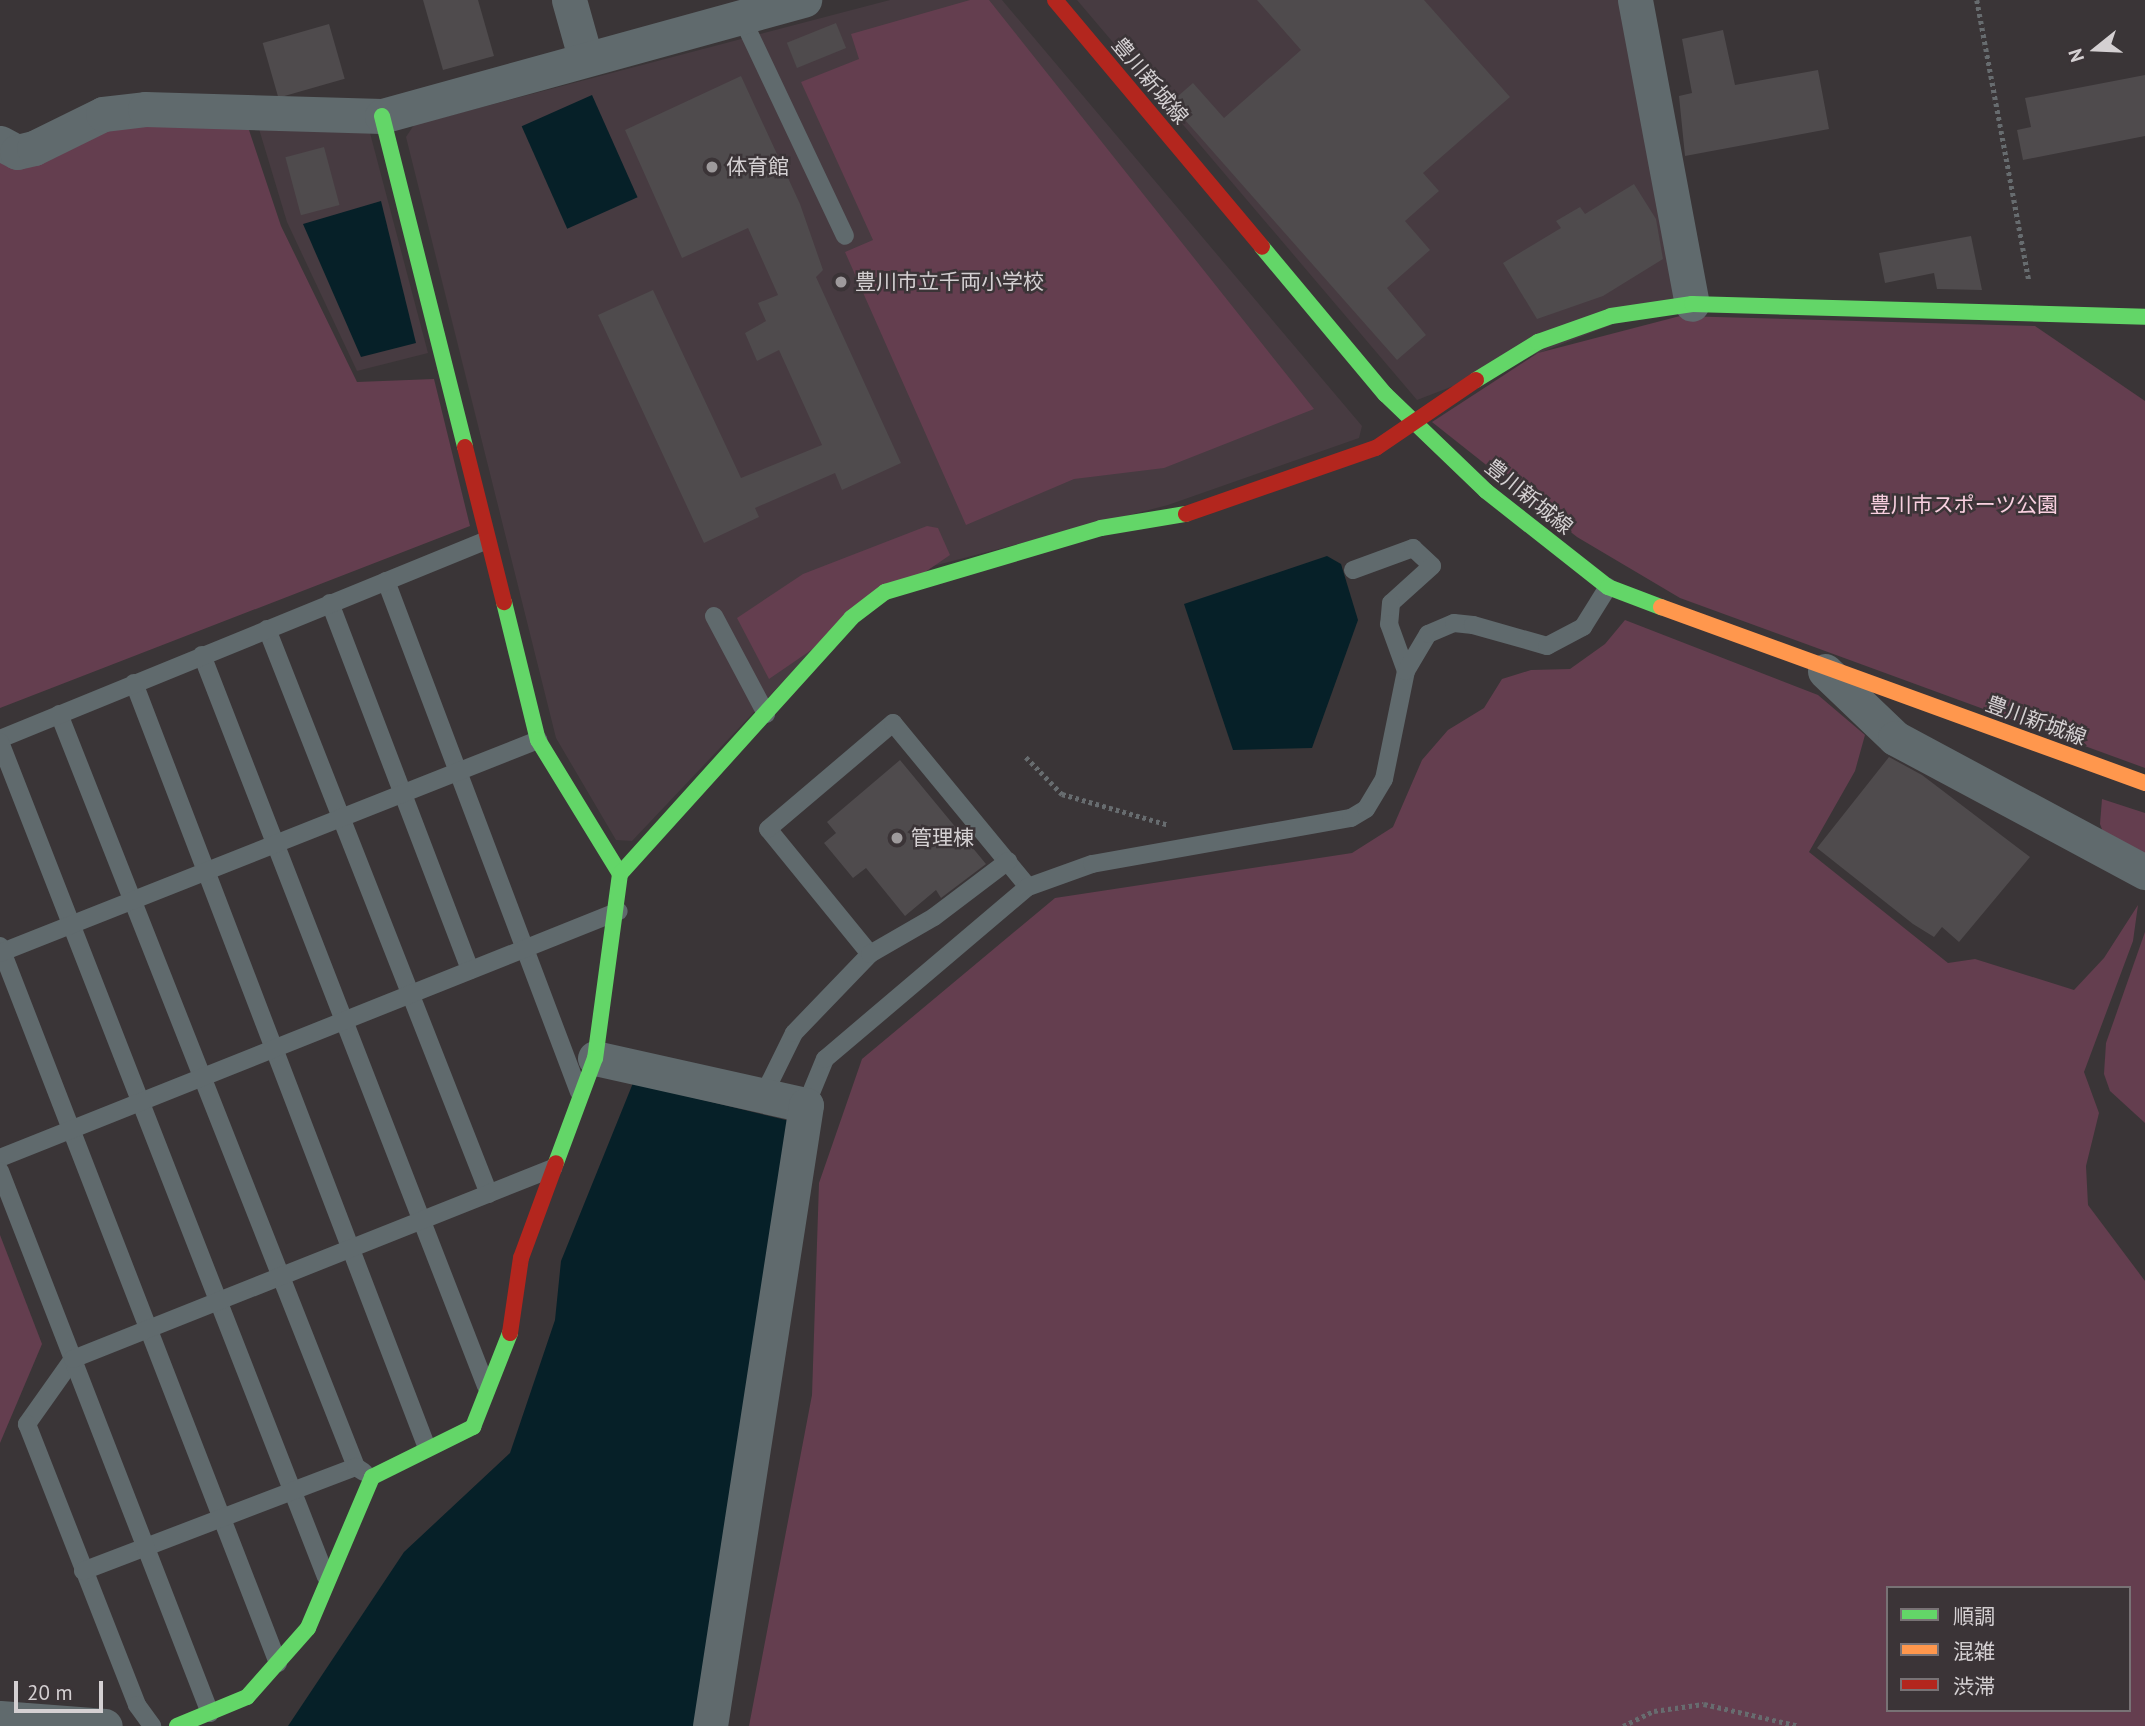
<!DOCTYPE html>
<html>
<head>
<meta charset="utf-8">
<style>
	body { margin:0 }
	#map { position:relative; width:2145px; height:1726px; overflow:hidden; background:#3a3537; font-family:"PT Sans","Noto Sans JP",sans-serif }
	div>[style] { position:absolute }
	.built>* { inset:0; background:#473b41 }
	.green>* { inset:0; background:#643e4f }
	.water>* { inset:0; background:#062028; transform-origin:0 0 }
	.building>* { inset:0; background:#4f4b4d; transform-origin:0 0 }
	.path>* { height:4.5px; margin-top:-2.25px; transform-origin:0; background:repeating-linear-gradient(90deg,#676c6f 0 3.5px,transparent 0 7px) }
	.lane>* { height:18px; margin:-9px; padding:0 9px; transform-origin:9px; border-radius:9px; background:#606a6d }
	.street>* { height:35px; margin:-17.5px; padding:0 17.5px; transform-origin:17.5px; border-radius:17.5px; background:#606a6d }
	.fast>* { height:16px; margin:-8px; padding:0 8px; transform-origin:8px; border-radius:8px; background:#63d668 }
	.slow>* { height:16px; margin:-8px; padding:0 8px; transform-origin:8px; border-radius:8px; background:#ff974d }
	.jam>* { height:16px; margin:-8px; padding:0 8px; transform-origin:8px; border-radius:8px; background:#b3261e }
	.dots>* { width:19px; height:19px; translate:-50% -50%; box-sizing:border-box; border:4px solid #3b3437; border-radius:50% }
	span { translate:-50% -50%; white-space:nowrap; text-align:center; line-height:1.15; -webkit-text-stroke:5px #3b3437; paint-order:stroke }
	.street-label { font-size:21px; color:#d4d0d2 }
	.poi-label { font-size:21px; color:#d4d0d2 }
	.left { translate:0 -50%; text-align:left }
	.park-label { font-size:21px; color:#f9d0e0 }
	.legend { position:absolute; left:1886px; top:1586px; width:245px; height:126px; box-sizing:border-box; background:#3b3437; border:2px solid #787275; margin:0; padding:9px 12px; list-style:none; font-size:21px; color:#d4d0d2 }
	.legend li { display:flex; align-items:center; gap:14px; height:35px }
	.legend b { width:35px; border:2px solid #787275 }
	.north { position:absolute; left:2061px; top:14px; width:70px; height:70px; -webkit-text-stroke:5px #3b3437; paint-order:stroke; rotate:252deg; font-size:19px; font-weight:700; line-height:28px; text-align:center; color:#d4d0d2 }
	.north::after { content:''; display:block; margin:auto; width:24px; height:32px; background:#d4d0d2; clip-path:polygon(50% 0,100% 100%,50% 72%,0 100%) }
	.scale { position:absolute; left:14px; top:1681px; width:89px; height:32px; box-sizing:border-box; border:4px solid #d4d0d2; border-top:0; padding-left:9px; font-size:21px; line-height:24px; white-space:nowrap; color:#d4d0d2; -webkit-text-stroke:5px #3b3437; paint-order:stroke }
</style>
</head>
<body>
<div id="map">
	<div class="built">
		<i style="clip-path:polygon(890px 0,1002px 0,1362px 426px,1359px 438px,1168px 505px,879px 580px,632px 841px,616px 840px,556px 738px,406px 137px,414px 125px)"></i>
		<i style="clip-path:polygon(1077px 0,1630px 0,1684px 297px,1417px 400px)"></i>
		<i style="clip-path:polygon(259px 129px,370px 133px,428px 353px,357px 371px,287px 222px)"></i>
	</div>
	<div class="green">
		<i style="clip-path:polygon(970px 0,989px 0,1314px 409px,1164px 468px,1074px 479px,966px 525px,845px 252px,873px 240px,801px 82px,859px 59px,851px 34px)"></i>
		<i style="clip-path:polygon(126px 119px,247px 124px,281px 226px,357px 382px,434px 379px,470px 526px,0 708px,0 162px)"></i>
		<i style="clip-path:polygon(1680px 316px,2035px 326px,2145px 401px,2145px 768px,1680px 598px,1577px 537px,1432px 422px,1538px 353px)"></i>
		<i style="clip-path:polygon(927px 526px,938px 528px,950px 555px,769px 679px,737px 618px,803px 574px)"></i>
		<i style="clip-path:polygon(evenodd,1625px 620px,1818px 695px,1865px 735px,1855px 771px,1809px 852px,1948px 963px,1975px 959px,2074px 990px,2104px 958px,2138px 905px,2133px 941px,2084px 1072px,2099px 1113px,2086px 1166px,2088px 1205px,2145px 1281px,2145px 1726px,749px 1726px,812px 1395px,819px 1183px,862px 1059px,1055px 898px,1352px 853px,1393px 827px,1422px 760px,1448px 730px,1484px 708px,1502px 679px,1531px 670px,1570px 669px,1605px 644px,1625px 620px,1888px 1588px,2129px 1588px,2129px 1710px,1888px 1710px,1888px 1588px)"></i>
		<i style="clip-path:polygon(2102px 799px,2145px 813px,2145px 859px,2107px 843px,2100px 824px)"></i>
		<i style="clip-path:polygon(2145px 932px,2145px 1123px,2110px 1091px,2104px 1074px,2106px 1043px)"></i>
		<i style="clip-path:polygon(0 1235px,42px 1344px,0 1443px)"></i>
	</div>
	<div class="water">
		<i style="left:592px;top:95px;width:112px;height:77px;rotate:66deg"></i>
		<i style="clip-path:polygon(381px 201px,416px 343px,361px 357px,303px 224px)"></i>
		<i style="clip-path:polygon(1327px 556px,1341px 564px,1358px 620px,1312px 748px,1233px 750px,1184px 604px)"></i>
		<i style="clip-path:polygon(633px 1083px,798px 1123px,699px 1726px,288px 1726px,404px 1552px,510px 1453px,555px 1320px,561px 1261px)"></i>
	</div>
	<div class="building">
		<i style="clip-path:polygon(423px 0,478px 0,494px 56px,443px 70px)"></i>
		<i style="clip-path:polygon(1257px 0,1424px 0,1510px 97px,1423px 173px,1439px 191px,1405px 221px,1430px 250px,1387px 288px,1426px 335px,1397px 360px,1170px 103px,1193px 83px,1224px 118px,1301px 50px)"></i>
		<i style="left:836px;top:23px;width:27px;height:53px;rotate:68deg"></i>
		<i style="left:329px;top:24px;width:57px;height:69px;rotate:74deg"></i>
		<i style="clip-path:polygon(1723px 30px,1735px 85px,1818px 70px,1829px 129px,1685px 156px,1679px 96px,1692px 93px,1682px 39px)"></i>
		<i style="clip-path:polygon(2145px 75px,2145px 136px,2023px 160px,2017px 130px,2031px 127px,2025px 98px)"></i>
		<i style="clip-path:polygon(741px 76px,800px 204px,823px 270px,816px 277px,901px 463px,842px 490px,835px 473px,755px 508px,759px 517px,704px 543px,598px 315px,653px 290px,741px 478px,822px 445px,779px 350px,757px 361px,745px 333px,766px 321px,758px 303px,778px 295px,748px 228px,682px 258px,625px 130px)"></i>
		<i style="left:324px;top:147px;width:60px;height:40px;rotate:75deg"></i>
		<i style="clip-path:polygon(1634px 184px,1656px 219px,1663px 259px,1603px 296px,1537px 319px,1503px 263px,1561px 228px,1556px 221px,1580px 207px,1585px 214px)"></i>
		<i style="clip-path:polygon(1971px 236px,1982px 290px,1937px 289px,1934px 273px,1885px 283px,1879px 253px)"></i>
		<i style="clip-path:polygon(1889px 757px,1922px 775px,2030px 857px,1959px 942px,1942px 927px,1934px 937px,1913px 924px,1817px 848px)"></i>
		<i style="clip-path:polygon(900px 760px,986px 864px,941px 898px,936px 890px,905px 916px,866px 868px,853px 878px,824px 843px,836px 833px,827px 822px)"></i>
	</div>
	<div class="path">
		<i style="left:1977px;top:0;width:286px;rotate:79.5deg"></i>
		<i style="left:1026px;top:757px;width:52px;rotate:45.8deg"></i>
		<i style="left:1062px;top:794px;width:111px;rotate:16.2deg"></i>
		<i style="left:1623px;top:1726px;width:34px;rotate:-26deg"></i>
		<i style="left:1654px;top:1711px;width:50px;rotate:-8deg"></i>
		<i style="left:1704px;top:1704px;width:98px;rotate:13deg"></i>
	</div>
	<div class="lane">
		<i style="left:741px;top:16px;width:243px;rotate:64.7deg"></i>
		<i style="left:1353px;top:570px;width:64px;rotate:-20.1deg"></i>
		<i style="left:1413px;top:548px;width:26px;rotate:43deg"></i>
		<i style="left:1432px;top:566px;width:55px;rotate:137.9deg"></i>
		<i style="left:1391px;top:603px;width:21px;rotate:95deg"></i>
		<i style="left:1389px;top:624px;width:50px;rotate:70.1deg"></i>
		<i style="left:386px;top:581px;width:546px;rotate:69.31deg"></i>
		<i style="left:330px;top:603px;width:393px;rotate:69.1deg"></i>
		<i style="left:714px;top:616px;width:111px;rotate:62deg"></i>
		<i style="left:267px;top:629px;width:607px;rotate:68.55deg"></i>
		<i style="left:202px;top:655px;width:784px;rotate:68.77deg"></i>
		<i style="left:134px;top:683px;width:819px;rotate:69.04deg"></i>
		<i style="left:59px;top:714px;width:809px;rotate:68.47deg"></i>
		<i style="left:0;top:739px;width:524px;rotate:-22.21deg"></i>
		<i style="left:0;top:742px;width:896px;rotate:68.67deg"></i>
		<i style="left:0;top:946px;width:769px;rotate:68.81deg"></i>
		<i style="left:0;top:953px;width:579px;rotate:-21.6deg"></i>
		<i style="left:870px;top:954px;width:161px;rotate:-129.2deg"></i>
		<i style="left:768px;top:829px;width:164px;rotate:-40.3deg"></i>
		<i style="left:893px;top:723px;width:212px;rotate:50.5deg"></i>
		<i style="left:763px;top:1096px;width:70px;rotate:-63.8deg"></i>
		<i style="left:794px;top:1033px;width:110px;rotate:-46.1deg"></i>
		<i style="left:870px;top:954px;width:74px;rotate:-30deg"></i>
		<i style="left:934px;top:917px;width:93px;rotate:-37.1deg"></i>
		<i style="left:806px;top:1105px;width:50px;rotate:-67.6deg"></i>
		<i style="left:825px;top:1059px;width:266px;rotate:-40.3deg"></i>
		<i style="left:1028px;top:887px;width:68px;rotate:-19.8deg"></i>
		<i style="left:1092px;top:864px;width:263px;rotate:-10.1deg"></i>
		<i style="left:1351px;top:818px;width:17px;rotate:-31deg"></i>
		<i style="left:1366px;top:809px;width:35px;rotate:-59deg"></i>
		<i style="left:1384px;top:779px;width:110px;rotate:-78.5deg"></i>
		<i style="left:1406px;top:671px;width:43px;rotate:-59.3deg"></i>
		<i style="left:1428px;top:634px;width:28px;rotate:-23deg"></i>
		<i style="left:1454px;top:623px;width:19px;rotate:6deg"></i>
		<i style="left:1473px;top:625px;width:77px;rotate:15.8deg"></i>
		<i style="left:1547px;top:646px;width:41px;rotate:-27.8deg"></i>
		<i style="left:1583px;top:627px;width:47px;rotate:-58deg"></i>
		<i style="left:0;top:1158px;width:666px;rotate:-21.75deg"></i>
		<i style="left:0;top:1171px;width:202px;rotate:68.8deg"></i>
		<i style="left:73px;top:1359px;width:80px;rotate:125.3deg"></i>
		<i style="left:27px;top:1424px;width:302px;rotate:68.6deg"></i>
		<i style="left:137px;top:1705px;width:26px;rotate:54deg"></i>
		<i style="left:83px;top:1571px;width:292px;rotate:-20.9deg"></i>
		<i style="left:356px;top:1467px;width:9px;rotate:32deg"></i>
		<i style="left:210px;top:1713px;width:380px;rotate:-111.2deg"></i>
		<i style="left:73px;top:1359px;width:517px;rotate:-21.7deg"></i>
	</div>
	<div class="street">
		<i style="left:569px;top:0;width:59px;rotate:74.3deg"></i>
		<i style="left:1635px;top:0;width:309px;rotate:79.4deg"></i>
		<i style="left:0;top:143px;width:19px;rotate:28deg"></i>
		<i style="left:17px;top:152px;width:17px;rotate:-13deg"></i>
		<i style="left:34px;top:148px;width:77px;rotate:-26.2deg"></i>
		<i style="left:103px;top:114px;width:42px;rotate:-6.8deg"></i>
		<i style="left:145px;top:109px;width:237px;rotate:1.7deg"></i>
		<i style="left:382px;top:116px;width:438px;rotate:-15.4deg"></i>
		<i style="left:1825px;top:671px;width:97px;rotate:43.7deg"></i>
		<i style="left:1895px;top:738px;width:284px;rotate:28.2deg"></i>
		<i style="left:595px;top:1058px;width:216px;rotate:12.6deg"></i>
		<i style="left:806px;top:1105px;width:628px;rotate:98.79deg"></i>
		<i style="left:0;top:1718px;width:105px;rotate:4.4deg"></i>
	</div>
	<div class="fast">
		<i style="left:382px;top:116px;width:341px;rotate:75.9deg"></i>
		<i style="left:1262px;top:247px;width:192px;rotate:50.1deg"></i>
		<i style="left:1385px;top:394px;width:140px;rotate:43.8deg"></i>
		<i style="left:1486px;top:491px;width:155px;rotate:38.2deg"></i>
		<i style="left:1608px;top:587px;width:57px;rotate:20.7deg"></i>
		<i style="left:1476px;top:380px;width:73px;rotate:-31.5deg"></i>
		<i style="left:1538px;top:342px;width:77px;rotate:-19.6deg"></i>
		<i style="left:1611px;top:316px;width:82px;rotate:-8.4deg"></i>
		<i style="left:1692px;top:304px;width:453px;rotate:1.6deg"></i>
		<i style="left:504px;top:602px;width:142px;rotate:76.2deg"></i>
		<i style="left:538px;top:740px;width:157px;rotate:58.5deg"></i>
		<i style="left:620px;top:874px;width:186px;rotate:97.7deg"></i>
		<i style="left:595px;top:1058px;width:112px;rotate:110.4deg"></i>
		<i style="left:620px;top:874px;width:345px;rotate:-47.9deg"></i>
		<i style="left:851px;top:618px;width:43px;rotate:-37.4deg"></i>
		<i style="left:885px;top:592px;width:225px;rotate:-16.5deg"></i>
		<i style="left:1101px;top:528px;width:86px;rotate:-9.4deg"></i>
		<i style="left:177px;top:1726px;width:76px;rotate:-22.5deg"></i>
		<i style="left:247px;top:1697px;width:92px;rotate:-48.5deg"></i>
		<i style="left:308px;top:1628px;width:164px;rotate:-67deg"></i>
		<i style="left:372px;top:1477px;width:113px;rotate:-26.3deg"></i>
		<i style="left:473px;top:1427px;width:101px;rotate:-68.5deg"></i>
	</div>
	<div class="slow">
		<i style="left:1661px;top:607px;width:515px;rotate:19.98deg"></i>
	</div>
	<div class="jam">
		<i style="left:1055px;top:0;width:322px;rotate:50deg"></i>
		<i style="left:465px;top:447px;width:160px;rotate:75.9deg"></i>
		<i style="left:1186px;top:514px;width:201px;rotate:-19.2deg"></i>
		<i style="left:1376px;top:448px;width:121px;rotate:-34.2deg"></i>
		<i style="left:510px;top:1333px;width:76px;rotate:-81.7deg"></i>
		<i style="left:521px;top:1258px;width:101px;rotate:-69.8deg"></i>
	</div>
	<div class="dots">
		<i style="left:712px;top:167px;background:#9e9a9c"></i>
		<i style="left:841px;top:282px;background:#9e9a9c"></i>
		<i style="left:897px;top:838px;background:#9e9a9c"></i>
	</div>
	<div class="street-label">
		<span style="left:1150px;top:81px;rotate:50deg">豊川新城線</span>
		<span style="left:1529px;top:497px;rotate:39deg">豊川新城線</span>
		<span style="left:2036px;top:721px;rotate:20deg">豊川新城線</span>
	</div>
	<div class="poi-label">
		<span class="left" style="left:726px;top:167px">体育館</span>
		<span class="left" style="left:855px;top:282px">豊川市立千両小学校</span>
		<span class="left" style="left:911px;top:838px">管理棟</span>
	</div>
	<div class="park-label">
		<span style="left:1964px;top:505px">豊川市スポーツ公園</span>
	</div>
	<ul class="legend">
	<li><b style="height:9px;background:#63d668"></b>順調</li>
	<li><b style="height:9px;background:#ff974d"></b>混雑</li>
	<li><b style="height:9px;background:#b3261e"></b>渋滞</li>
	</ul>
	<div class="north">N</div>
	<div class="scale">20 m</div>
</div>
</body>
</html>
